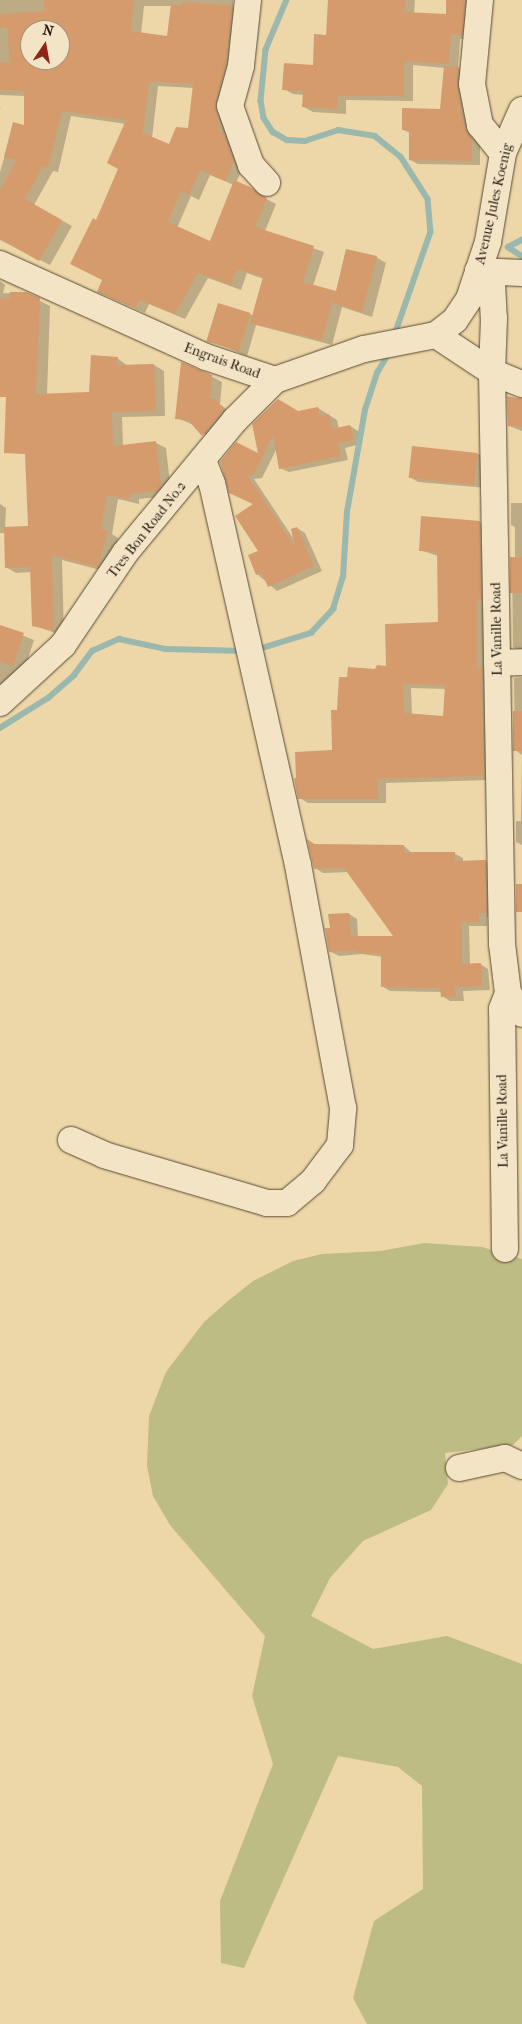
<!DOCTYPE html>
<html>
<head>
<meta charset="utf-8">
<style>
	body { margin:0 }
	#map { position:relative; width:522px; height:2024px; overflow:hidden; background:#edd6a7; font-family:"IM FELL French Canon",serif }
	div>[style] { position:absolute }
	.green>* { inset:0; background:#bdbc84 }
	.shadow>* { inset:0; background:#0003; transform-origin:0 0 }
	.stream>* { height:5.5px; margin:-2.75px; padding:0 2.75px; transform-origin:2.75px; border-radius:2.75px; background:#9ab8ad }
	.building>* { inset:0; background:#d69b6c; transform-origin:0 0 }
	.roads { filter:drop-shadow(0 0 1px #574a36) drop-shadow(0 0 1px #574a36) }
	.minor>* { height:26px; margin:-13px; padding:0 13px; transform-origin:13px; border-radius:13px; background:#f3e4c6 }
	span { translate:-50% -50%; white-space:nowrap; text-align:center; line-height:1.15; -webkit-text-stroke:4.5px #f3e4c6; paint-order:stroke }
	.street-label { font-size:14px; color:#251b11 }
	.north { position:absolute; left:20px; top:20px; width:50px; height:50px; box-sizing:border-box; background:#f3e4c6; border:1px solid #a1947e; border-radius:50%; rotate:12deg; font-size:14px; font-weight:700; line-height:20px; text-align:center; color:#251b11 }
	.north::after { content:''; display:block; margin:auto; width:18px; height:22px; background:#8f2418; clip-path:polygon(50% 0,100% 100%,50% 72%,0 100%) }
</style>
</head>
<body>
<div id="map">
	<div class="green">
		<i style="clip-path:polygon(424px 1243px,482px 1247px,522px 1259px,522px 1436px,513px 1445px,445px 1453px,448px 1484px,431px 1510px,363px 1541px,330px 1578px,311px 1616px,373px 1649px,447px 1636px,522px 1664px,522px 2024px,367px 2024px,353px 1998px,374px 1921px,423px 1889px,422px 1786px,398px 1767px,338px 1756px,244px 1968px,221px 1963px,220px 1901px,273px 1764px,252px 1696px,265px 1636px,170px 1525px,153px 1496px,147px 1466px,149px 1416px,166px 1372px,204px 1322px,228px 1301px,253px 1281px,293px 1261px,322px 1254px,381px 1251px)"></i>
	</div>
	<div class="shadow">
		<i style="clip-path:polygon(evenodd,0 0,233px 0,233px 7px,242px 13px,243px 167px,236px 183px,276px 204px,265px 231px,324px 252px,313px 286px,337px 292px,376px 257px,386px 263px,372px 317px,342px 307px,332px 345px,256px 325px,247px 356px,209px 340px,250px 314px,253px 316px,264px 279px,247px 273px,241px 290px,208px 278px,185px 319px,149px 304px,145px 313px,109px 297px,97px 221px,119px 168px,126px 124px,71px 116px,58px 172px,53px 171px,34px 205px,72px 226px,50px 265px,0 240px,0 172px,14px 124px,25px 127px,26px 96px,0 95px,0 0,144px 6px,172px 6px,168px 37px,141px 34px,144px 6px,0 0,30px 30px,60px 30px,60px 60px,30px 60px,30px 30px,0 0,158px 86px,194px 88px,189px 130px,169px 146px,152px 138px,158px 86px,0 0,210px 175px,234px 185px,211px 243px,177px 228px,191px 196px,199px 200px,210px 175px)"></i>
		<i style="clip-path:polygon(329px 0,415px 0,414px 14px,448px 16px,447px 0,476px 0,471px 39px,460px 39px,458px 68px,466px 73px,480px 144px,480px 165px,418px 164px,410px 160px,410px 133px,403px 130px,442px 110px,445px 68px,413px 65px,413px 101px,346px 100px,346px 114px,313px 112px,304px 107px,304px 95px,293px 94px,284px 89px,314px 66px,327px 36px)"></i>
		<i style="left:0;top:107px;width:1px;height:20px;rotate:45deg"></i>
		<i style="clip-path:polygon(0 281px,5px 285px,3px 293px,26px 294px,50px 306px,47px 395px,90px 394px,117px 358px,128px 366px,154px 365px,164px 371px,165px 416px,122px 417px,123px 446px,156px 443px,166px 448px,171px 492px,167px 496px,139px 499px,139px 504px,118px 499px,112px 534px,118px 538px,108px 572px,62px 560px,64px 636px,33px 625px,31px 572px,16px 573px,6px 567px,5px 533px,0 533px,0 504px,6px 508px,5px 528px,29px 528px,38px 464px,9px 349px,0 348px)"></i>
		<i style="clip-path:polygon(211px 376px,222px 382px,220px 404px,234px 416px,213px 441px,194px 425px,177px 418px)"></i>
		<i style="clip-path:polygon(509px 398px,522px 398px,522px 431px,509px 426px)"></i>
		<i style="clip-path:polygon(318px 408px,337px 420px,339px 429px,350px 426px,358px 431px,361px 444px,345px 448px,348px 460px,289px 472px,280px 468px,277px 448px,262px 478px,254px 479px,295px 541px,297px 528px,305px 533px,322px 571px,277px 591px,257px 574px,260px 551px,255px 505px,230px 492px,260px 455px,253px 425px)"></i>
		<i style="clip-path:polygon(478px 454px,486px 458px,487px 488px,418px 482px,410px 477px)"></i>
		<i style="clip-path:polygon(511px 503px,522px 503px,522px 651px,513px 647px,512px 558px,515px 558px,515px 527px,511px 525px)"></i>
		<i style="clip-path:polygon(evenodd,479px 522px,487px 527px,491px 780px,386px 783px,386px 803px,308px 803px,300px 798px,334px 752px,338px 711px,348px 679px,387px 667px,439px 623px,438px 556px,420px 550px,479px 522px,411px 688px,446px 689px,444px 717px,412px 715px,411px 688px)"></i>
		<i style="clip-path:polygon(0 627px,34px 640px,24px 671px,17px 669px,10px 688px,0 684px)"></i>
		<i style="clip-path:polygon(522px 677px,522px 845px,516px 842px,516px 821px,521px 821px,522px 755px,515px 750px,514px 678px)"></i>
		<i style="clip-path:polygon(309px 841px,316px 845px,404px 846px,412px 853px,455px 854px,463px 858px,463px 862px,485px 861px,493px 866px,494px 916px,487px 917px,487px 926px,469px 926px,470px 965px,480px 964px,488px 969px,490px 990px,463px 991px,464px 1001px,450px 1001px,442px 996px,442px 992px,390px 991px,382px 986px,383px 957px,362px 954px,339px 956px,331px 952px,331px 929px,349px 914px,357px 919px,358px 937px,395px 938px,349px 872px,323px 873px,315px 868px)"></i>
	</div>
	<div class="stream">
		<i style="left:287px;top:0;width:54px;rotate:112.8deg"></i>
		<i style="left:266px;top:50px;width:51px;rotate:95.6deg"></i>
		<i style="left:261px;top:101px;width:17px;rotate:80deg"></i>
		<i style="left:264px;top:118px;width:17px;rotate:57deg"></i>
		<i style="left:273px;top:132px;width:16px;rotate:30deg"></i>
		<i style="left:287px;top:140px;width:18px;rotate:3deg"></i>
		<i style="left:305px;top:141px;width:35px;rotate:-18deg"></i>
		<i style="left:338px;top:130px;width:37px;rotate:9deg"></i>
		<i style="left:375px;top:136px;width:33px;rotate:39deg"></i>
		<i style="left:401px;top:157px;width:50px;rotate:57.3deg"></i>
		<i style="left:428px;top:199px;width:33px;rotate:85deg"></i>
		<i style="left:431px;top:232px;width:109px;rotate:109.3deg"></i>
		<i style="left:508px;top:247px;width:17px;rotate:33deg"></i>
		<i style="left:508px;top:247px;width:16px;rotate:-27deg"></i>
		<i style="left:256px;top:650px;width:58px;rotate:-17.2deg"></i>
		<i style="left:311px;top:633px;width:33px;rotate:-47deg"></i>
		<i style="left:333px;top:609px;width:34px;rotate:-73deg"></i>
		<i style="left:343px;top:577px;width:65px;rotate:-86.5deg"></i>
		<i style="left:347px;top:512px;width:104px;rotate:-80deg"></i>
		<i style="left:365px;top:410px;width:39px;rotate:-72deg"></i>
		<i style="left:377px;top:373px;width:23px;rotate:-59deg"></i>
		<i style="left:0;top:728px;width:57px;rotate:-32deg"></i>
		<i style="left:48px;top:698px;width:35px;rotate:-41deg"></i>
		<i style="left:74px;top:675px;width:30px;rotate:-53deg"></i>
		<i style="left:92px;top:651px;width:30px;rotate:-24deg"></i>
		<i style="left:119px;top:639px;width:48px;rotate:12deg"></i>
		<i style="left:166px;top:649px;width:78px;rotate:1.5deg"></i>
	</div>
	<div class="building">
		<i style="clip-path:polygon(evenodd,44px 0,134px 0,131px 31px,167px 36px,171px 4px,182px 6px,183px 2px,232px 6px,226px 63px,215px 103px,220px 132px,223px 132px,234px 161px,225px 181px,200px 170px,189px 195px,181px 191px,168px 222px,210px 241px,234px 180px,250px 187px,267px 198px,255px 227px,314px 246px,303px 282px,336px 291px,346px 249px,377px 256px,362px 312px,333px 303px,334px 296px,322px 340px,250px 323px,263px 277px,237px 269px,231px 285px,198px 273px,175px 314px,139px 300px,135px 308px,97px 292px,102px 280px,70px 264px,93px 218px,96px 220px,118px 169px,107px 163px,126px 120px,62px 111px,48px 167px,43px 166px,25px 199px,62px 220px,39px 261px,0 239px,0 190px,16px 160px,4px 157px,13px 122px,24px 125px,24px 91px,0 90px,0 62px,10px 63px,7px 27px,0 28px,0 14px,45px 11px,44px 0,30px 30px,60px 30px,60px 64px,30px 62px,30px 30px,44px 0,149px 81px,193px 84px,188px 128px,176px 127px,169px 144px,143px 133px,149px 81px)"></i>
		<i style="clip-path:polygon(328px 0,406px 0,404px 12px,446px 14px,446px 0,465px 0,462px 35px,451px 34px,449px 64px,404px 61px,404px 96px,338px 96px,337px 109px,302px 107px,303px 91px,282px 90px,284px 63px,313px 65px,314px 34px,326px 35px)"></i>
		<i style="clip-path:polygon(444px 66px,459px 67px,457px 87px,465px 128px,472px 139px,472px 161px,409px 160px,409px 130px,402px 130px,402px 108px,440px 109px)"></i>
		<i style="clip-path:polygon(10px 292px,26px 292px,40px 298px,36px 394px,89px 392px,91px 355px,118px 357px,117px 365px,154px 364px,156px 411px,112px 412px,113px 446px,156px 441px,161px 486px,157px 491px,129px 494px,130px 499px,107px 495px,101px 529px,108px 531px,98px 567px,52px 555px,54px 631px,32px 626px,30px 567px,5px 568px,4px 527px,28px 526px,25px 454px,4px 453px,6px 397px,0 397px,0 298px,10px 299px)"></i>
		<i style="left:218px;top:303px;width:34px;height:40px;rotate:17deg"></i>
		<i style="clip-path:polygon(181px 362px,212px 375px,210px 399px,215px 399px,224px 409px,202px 436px,188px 420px,175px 419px)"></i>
		<i style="clip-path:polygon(507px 396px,522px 399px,522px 427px,508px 426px)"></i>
		<i style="clip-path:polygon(278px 399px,298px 411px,318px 407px,320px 416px,329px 414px,332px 429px,350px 425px,354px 440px,338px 443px,341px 456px,279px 469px,273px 435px,254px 474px,247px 475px,295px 547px,291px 529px,297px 527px,314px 566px,268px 587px,262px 573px,256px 575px,248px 555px,258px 551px,235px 516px,253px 504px,229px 493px,220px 462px,236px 442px,258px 453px,252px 424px)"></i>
		<i style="left:412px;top:446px;width:66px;height:32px;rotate:6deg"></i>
		<i style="clip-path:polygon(evenodd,421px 516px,480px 521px,481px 599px,477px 599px,477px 668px,482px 668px,483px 776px,378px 779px,378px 799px,298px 799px,294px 778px,296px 778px,295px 752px,332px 750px,331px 710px,337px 710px,339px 677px,347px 677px,348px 667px,375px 669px,377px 665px,386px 666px,385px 624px,438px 622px,437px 552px,419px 551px,421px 516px,403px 684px,445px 685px,443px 716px,404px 713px,403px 684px)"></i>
		<i style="left:510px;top:557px;width:12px;height:36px"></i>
		<i style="clip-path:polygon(0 625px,24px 633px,13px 667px,0 661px)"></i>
		<i style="left:513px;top:711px;width:9px;height:40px"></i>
		<i style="clip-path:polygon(307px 839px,314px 844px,404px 845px,404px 852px,455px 852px,455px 861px,486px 860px,486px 913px,479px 913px,479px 922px,462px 922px,462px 964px,481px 963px,482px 986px,455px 987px,456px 997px,441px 997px,440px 988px,381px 987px,381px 954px,358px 953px,358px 950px,329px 952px,325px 928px,330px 928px,328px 914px,349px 913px,351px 936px,393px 936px,344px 868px,314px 869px)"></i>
		<i style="left:516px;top:884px;width:6px;height:28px"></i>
	</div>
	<div class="roads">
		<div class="minor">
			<i style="left:248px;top:0;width:66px;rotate:96.1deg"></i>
			<i style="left:241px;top:66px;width:41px;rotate:105.4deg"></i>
			<i style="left:230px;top:106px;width:63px;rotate:70.4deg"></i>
			<i style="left:251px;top:165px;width:24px;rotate:48deg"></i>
			<i style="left:480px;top:0;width:84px;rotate:95.4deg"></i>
			<i style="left:472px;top:84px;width:42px;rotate:79deg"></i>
			<i style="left:480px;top:125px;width:36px;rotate:51deg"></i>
			<i style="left:0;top:264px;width:226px;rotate:24.3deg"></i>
			<i style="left:206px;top:357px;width:73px;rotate:18.4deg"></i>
			<i style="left:275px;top:380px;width:94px;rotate:-19.2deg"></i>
			<i style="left:364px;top:349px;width:73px;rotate:-11deg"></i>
			<i style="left:436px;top:335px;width:24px;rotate:-38deg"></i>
			<i style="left:455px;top:320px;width:25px;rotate:-56deg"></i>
			<i style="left:469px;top:299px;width:60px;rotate:-71.6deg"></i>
			<i style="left:488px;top:242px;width:90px;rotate:-80.4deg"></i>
			<i style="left:503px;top:153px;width:47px;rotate:-66.2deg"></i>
			<i style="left:478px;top:271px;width:19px;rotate:43deg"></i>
			<i style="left:492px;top:284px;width:34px;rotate:87deg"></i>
			<i style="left:494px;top:318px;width:54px;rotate:92.1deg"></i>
			<i style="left:492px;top:372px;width:572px;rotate:89deg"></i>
			<i style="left:502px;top:944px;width:49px;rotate:83deg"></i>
			<i style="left:508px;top:993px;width:25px;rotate:56deg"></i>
			<i style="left:478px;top:271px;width:44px;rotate:2.6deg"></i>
			<i style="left:436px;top:335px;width:67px;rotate:33.5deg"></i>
			<i style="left:492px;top:372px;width:32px;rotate:22deg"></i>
			<i style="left:497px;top:663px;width:25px;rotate:-2deg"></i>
			<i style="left:0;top:703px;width:86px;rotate:-42.6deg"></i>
			<i style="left:63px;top:645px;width:111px;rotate:-56deg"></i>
			<i style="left:125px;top:553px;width:173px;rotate:-50.4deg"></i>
			<i style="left:235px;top:420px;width:57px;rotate:-45deg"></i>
			<i style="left:71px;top:1140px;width:36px;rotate:24deg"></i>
			<i style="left:104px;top:1155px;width:170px;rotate:16.4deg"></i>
			<i style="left:267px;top:1203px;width:20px"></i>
			<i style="left:287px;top:1203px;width:34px;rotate:-40deg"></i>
			<i style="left:313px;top:1181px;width:45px;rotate:-53.1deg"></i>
			<i style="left:340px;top:1145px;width:37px;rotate:-85deg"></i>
			<i style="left:343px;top:1108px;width:247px;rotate:-100.5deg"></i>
			<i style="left:298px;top:865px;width:391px;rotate:-102.7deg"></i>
			<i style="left:212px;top:484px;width:26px;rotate:-111deg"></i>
			<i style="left:505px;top:1249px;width:240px;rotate:-90.7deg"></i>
			<i style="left:502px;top:1009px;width:17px;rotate:-69deg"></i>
			<i style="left:459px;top:1468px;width:47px;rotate:-12.3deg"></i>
			<i style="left:505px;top:1458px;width:19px;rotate:25deg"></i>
		</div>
	</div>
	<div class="street-label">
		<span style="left:494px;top:204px;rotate:-77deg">Avenue Jules Koenig</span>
		<span style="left:222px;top:361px;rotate:20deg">Engrais Road</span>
		<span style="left:147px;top:530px;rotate:-52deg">Tres Bon Road No.2</span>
		<span style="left:497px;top:629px;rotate:-91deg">La Vanille Road</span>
		<span style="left:503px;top:1121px;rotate:-91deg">La Vanille Road</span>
	</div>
	<div class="north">N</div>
</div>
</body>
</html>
